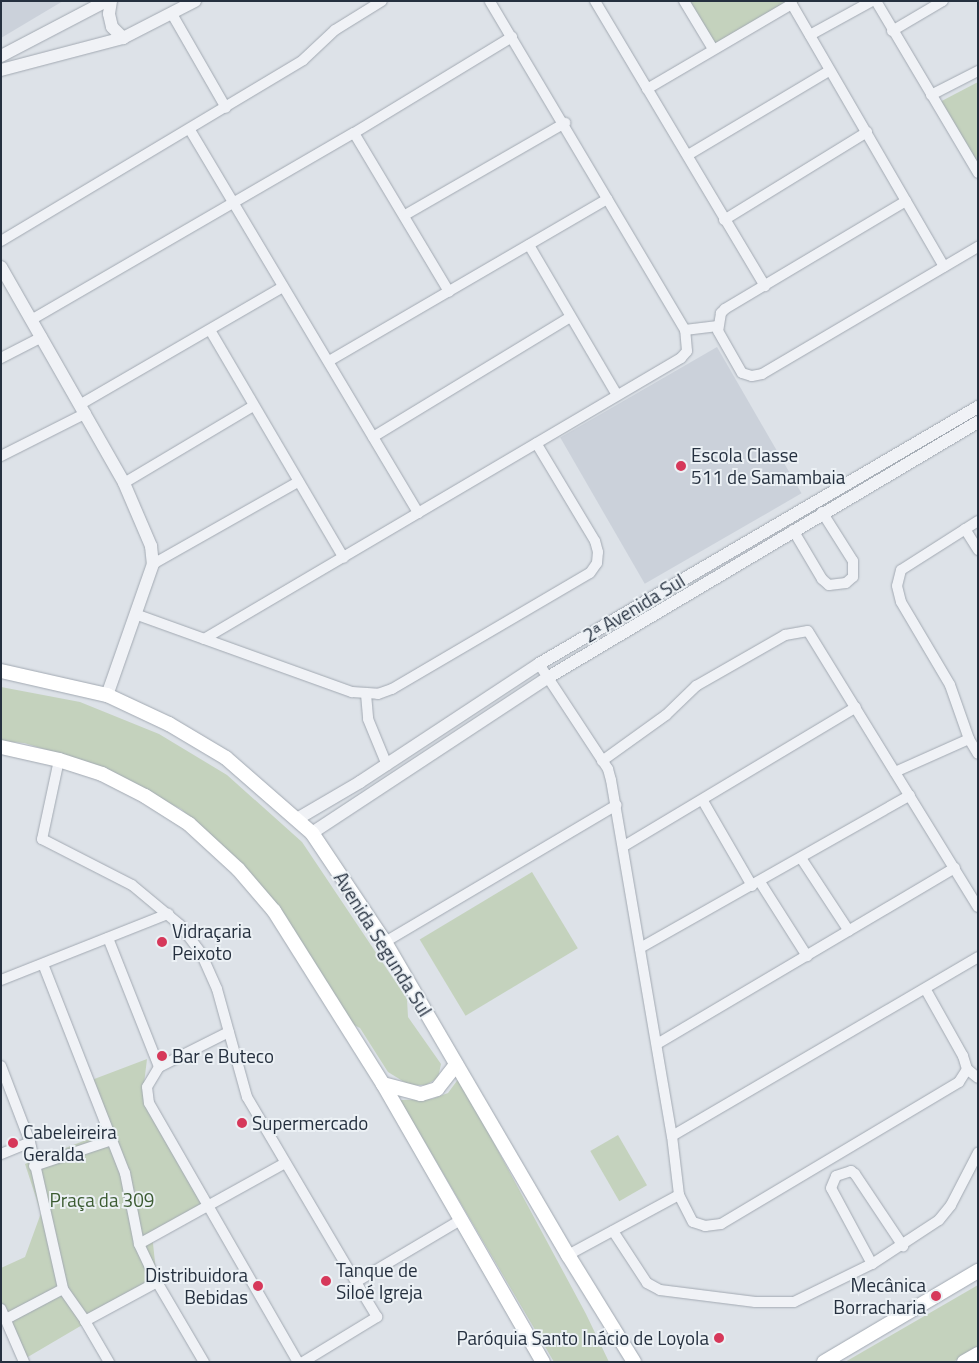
<!DOCTYPE html>
<html>
<head>
<meta charset="utf-8">
<style>
	body { margin:0 }
	#map { position:relative; width:979px; height:1363px; overflow:hidden; background:#dde2e8; font-family:"Titillium Web",sans-serif }
	div>[style] { position:absolute }
	.built>* { inset:0; background:#cbd1da; transform-origin:0 0 }
	.green>* { inset:0; background:#c4d2bd; transform-origin:0 0 }
	.roads { filter:drop-shadow(0 0 1px #a2a9b2) drop-shadow(0 0 1px #a2a9b2) }
	.minor>* { height:10px; margin:-5px; padding:0 5px; transform-origin:5px; border-radius:5px; background:#f0f2f6 }
	.tertiary>* { height:12px; margin:-6px; padding:0 6px; transform-origin:6px; border-radius:6px; background:#f0f2f6 }
	.secondary>* { height:14px; margin:-7px; padding:0 7px; transform-origin:7px; border-radius:7px; background:#fff }
	.dots>* { width:14px; height:14px; translate:-50% -50%; box-sizing:border-box; border:2px solid #ecf1f5; border-radius:50% }
	span { translate:-50% -50%; white-space:nowrap; text-align:center; line-height:1.15; -webkit-text-stroke:4px #ecf1f5; paint-order:stroke }
	.poi-label { font-size:19px; color:#25303f }
	.left { translate:0 -50%; text-align:left }
	.right { translate:-100% -50%; text-align:right }
	.street-label { font-size:19px; color:#25303f }
	.park-label { font-size:19px; color:#3c5c32 }
	.frame { position:absolute; inset:0; border:2px solid #25303f; pointer-events:none }
</style>
</head>
<body>
<div id="map">
	<div class="built">
		<i style="clip-path:polygon(1px 1px,63px 1px,1px 38px)"></i>
		<i style="left:717px;top:347px;width:169px;height:181px;rotate:60deg"></i>
	</div>
	<div class="green">
		<i style="clip-path:polygon(680px 1px,799px 1px,799px 2px,709px 52px)"></i>
		<i style="clip-path:polygon(978px 82px,978px 160px,972px 163px,936px 104px)"></i>
		<i style="clip-path:polygon(1px 687px,80px 702px,159px 734px,227px 775px,302px 842px,407px 999px,408px 1017px,441px 1064px,438px 1078px,426px 1085px,409px 1085px,388px 1072px,360px 1028px,352px 1024px,239px 863px,181px 809px,80px 760px,24px 743px,1px 741px)"></i>
		<i style="left:532px;top:872px;width:89px;height:131px;rotate:59deg"></i>
		<i style="clip-path:polygon(147px 1059px,143px 1092px,147px 1107px,203px 1207px,152px 1234px,157px 1281px,21px 1361px,1px 1312px,1px 1268px,25px 1257px,41px 1213px,25px 1164px,91px 1138px,105px 1117px,89px 1081px)"></i>
		<i style="clip-path:polygon(459px 1078px,586px 1314px,609px 1362px,554px 1362px,400px 1100px,432px 1099px,448px 1093px)"></i>
		<i style="left:618px;top:1135px;width:58px;height:32px;rotate:60deg"></i>
		<i style="clip-path:polygon(978px 1285px,978px 1347px,953px 1362px,845px 1362px)"></i>
	</div>
	<div class="roads">
		<div class="minor">
			<i style="left:595px;top:1px;width:332px;rotate:59.2deg"></i>
			<i style="left:684px;top:1px;width:56px;rotate:58.9deg"></i>
			<i style="left:790px;top:1px;width:307px;rotate:59.9deg"></i>
			<i style="left:876px;top:1px;width:200px;rotate:59.3deg"></i>
			<i style="left:172px;top:14px;width:108px;rotate:60.1deg"></i>
			<i style="left:892px;top:31px;width:59px;rotate:-30.5deg"></i>
			<i style="left:810px;top:35px;width:71px;rotate:-28.7deg"></i>
			<i style="left:647px;top:89px;width:168px;rotate:-30.4deg"></i>
			<i style="left:931px;top:95px;width:53px;rotate:-27.1deg"></i>
			<i style="left:190px;top:130px;width:446px;rotate:59.2deg"></i>
			<i style="left:354px;top:133px;width:185px;rotate:59.1deg"></i>
			<i style="left:688px;top:155px;width:164px;rotate:-30.8deg"></i>
			<i style="left:906px;top:201px;width:211px;rotate:149.2deg"></i>
			<i style="left:725px;top:309px;width:6px;rotate:135deg"></i>
			<i style="left:721px;top:313px;width:18px;rotate:99deg"></i>
			<i style="left:718px;top:331px;width:48px;rotate:60.3deg"></i>
			<i style="left:742px;top:373px;width:10px;rotate:17deg"></i>
			<i style="left:752px;top:376px;width:10px;rotate:-11deg"></i>
			<i style="left:762px;top:374px;width:251px;rotate:-30.5deg"></i>
			<i style="left:405px;top:215px;width:185px;rotate:-29.9deg"></i>
			<i style="left:724px;top:220px;width:168px;rotate:-31.6deg"></i>
			<i style="left:1px;top:241px;width:352px;rotate:-30.9deg"></i>
			<i style="left:303px;top:60px;width:44px;rotate:-43.2deg"></i>
			<i style="left:335px;top:30px;width:55px;rotate:-31.7deg"></i>
			<i style="left:529px;top:245px;width:174px;rotate:59.6deg"></i>
			<i style="left:31px;top:320px;width:373px;rotate:-30.1deg"></i>
			<i style="left:354px;top:133px;width:185px;rotate:-31.3deg"></i>
			<i style="left:210px;top:330px;width:264px;rotate:59.6deg"></i>
			<i style="left:685px;top:330px;width:33px;rotate:-7deg"></i>
			<i style="left:1px;top:358px;width:46px;rotate:-27.1deg"></i>
			<i style="left:329px;top:361px;width:322px;rotate:-30.2deg"></i>
			<i style="left:81px;top:404px;width:233px;rotate:-30.1deg"></i>
			<i style="left:373px;top:437px;width:231px;rotate:-31.3deg"></i>
			<i style="left:1px;top:456px;width:95px;rotate:-26.8deg"></i>
			<i style="left:124px;top:483px;width:150px;rotate:-30.8deg"></i>
			<i style="left:978px;top:521px;width:91px;rotate:147.5deg"></i>
			<i style="left:901px;top:570px;width:16px;rotate:104deg"></i>
			<i style="left:897px;top:586px;width:16px;rotate:76deg"></i>
			<i style="left:901px;top:602px;width:96px;rotate:59.4deg"></i>
			<i style="left:950px;top:685px;width:57px;rotate:70.6deg"></i>
			<i style="left:969px;top:739px;width:17px;rotate:59deg"></i>
			<i style="left:965px;top:529px;width:25px;rotate:58deg"></i>
			<i style="left:793px;top:530px;width:57px;rotate:59.4deg"></i>
			<i style="left:822px;top:579px;width:9px;rotate:41deg"></i>
			<i style="left:829px;top:585px;width:17px;rotate:-7deg"></i>
			<i style="left:846px;top:583px;width:9px;rotate:-41deg"></i>
			<i style="left:853px;top:577px;width:16px;rotate:-90deg"></i>
			<i style="left:853px;top:561px;width:58px;rotate:-122.3deg"></i>
			<i style="left:153px;top:564px;width:167px;rotate:-29.5deg"></i>
			<i style="left:135px;top:614px;width:231px;rotate:19.8deg"></i>
			<i style="left:352px;top:692px;width:26px;rotate:4deg"></i>
			<i style="left:378px;top:694px;width:15px;rotate:-20deg"></i>
			<i style="left:392px;top:689px;width:229px;rotate:-30.4deg"></i>
			<i style="left:590px;top:573px;width:12px;rotate:-55deg"></i>
			<i style="left:597px;top:563px;width:11px;rotate:-85deg"></i>
			<i style="left:598px;top:552px;width:11px;rotate:-105deg"></i>
			<i style="left:595px;top:541px;width:114px;rotate:-121deg"></i>
			<i style="left:204px;top:639px;width:554px;rotate:-30.5deg"></i>
			<i style="left:681px;top:358px;width:9px;rotate:-49deg"></i>
			<i style="left:687px;top:351px;width:21px;rotate:-95deg"></i>
			<i style="left:685px;top:330px;width:382px;rotate:-120.7deg"></i>
			<i style="left:539px;top:664px;width:126px;rotate:56.7deg"></i>
			<i style="left:608px;top:769px;width:11px;rotate:75deg"></i>
			<i style="left:611px;top:780px;width:361px;rotate:80.3deg"></i>
			<i style="left:672px;top:1136px;width:59px;rotate:83.2deg"></i>
			<i style="left:679px;top:1195px;width:30px;rotate:63deg"></i>
			<i style="left:693px;top:1222px;width:13px;rotate:18deg"></i>
			<i style="left:705px;top:1226px;width:16px;rotate:-7deg"></i>
			<i style="left:721px;top:1224px;width:277px;rotate:-30.8deg"></i>
			<i style="left:959px;top:1082px;width:15px;rotate:-58deg"></i>
			<i style="left:967px;top:1069px;width:14px;rotate:-107deg"></i>
			<i style="left:963px;top:1056px;width:76px;rotate:-119.3deg"></i>
			<i style="left:366px;top:694px;width:25px;rotate:85deg"></i>
			<i style="left:368px;top:719px;width:50px;rotate:67.6deg"></i>
			<i style="left:59px;top:760px;width:81px;rotate:102.1deg"></i>
			<i style="left:42px;top:839px;width:101px;rotate:27.1deg"></i>
			<i style="left:132px;top:885px;width:62px;rotate:39.8deg"></i>
			<i style="left:180px;top:925px;width:35px;rotate:53deg"></i>
			<i style="left:201px;top:953px;width:39px;rotate:66deg"></i>
			<i style="left:217px;top:989px;width:112px;rotate:74.5deg"></i>
			<i style="left:247px;top:1097px;width:215px;rotate:59.5deg"></i>
			<i style="left:356px;top:1282px;width:123px;rotate:-30.7deg"></i>
			<i style="left:602px;top:761px;width:79px;rotate:-35.7deg"></i>
			<i style="left:666px;top:715px;width:42px;rotate:-44deg"></i>
			<i style="left:696px;top:686px;width:103px;rotate:-29.8deg"></i>
			<i style="left:785px;top:635px;width:23px;rotate:-10deg"></i>
			<i style="left:808px;top:631px;width:324px;rotate:58.4deg"></i>
			<i style="left:895px;top:772px;width:81px;rotate:-24deg"></i>
			<i style="left:703px;top:801px;width:98px;rotate:60deg"></i>
			<i style="left:624px;top:846px;width:270px;rotate:-30.9deg"></i>
			<i style="left:801px;top:858px;width:87px;rotate:56.7deg"></i>
			<i style="left:760px;top:882px;width:88px;rotate:57.6deg"></i>
			<i style="left:108px;top:938px;width:139px;rotate:68.4deg"></i>
			<i style="left:159px;top:1067px;width:23px;rotate:121deg"></i>
			<i style="left:147px;top:1087px;width:16px;rotate:83deg"></i>
			<i style="left:149px;top:1103px;width:299px;rotate:60.1deg"></i>
			<i style="left:385px;top:942px;width:269px;rotate:-30.6deg"></i>
			<i style="left:640px;top:948px;width:310px;rotate:-29.5deg"></i>
			<i style="left:43px;top:964px;width:225px;rotate:68.6deg"></i>
			<i style="left:125px;top:1173px;width:72px;rotate:78.8deg"></i>
			<i style="left:1px;top:980px;width:180px;rotate:-21.6deg"></i>
			<i style="left:657px;top:1044px;width:346px;rotate:-30.6deg"></i>
			<i style="left:1px;top:1066px;width:81px;rotate:69.1deg"></i>
			<i style="left:30px;top:1142px;width:151px;rotate:77.3deg"></i>
			<i style="left:159px;top:1067px;width:78px;rotate:-26.6deg"></i>
			<i style="left:967px;top:1069px;width:14px;rotate:39deg"></i>
			<i style="left:672px;top:1136px;width:355px;rotate:-30.3deg"></i>
			<i style="left:1px;top:1154px;width:31px;rotate:-22deg"></i>
			<i style="left:34px;top:1166px;width:82px;rotate:-18.4deg"></i>
			<i style="left:613px;top:1231px;width:62px;rotate:56.8deg"></i>
			<i style="left:647px;top:1283px;width:15px;rotate:28deg"></i>
			<i style="left:660px;top:1290px;width:96px;rotate:7.2deg"></i>
			<i style="left:755px;top:1302px;width:39px"></i>
			<i style="left:794px;top:1302px;width:87px;rotate:-26deg"></i>
			<i style="left:872px;top:1264px;width:80px;rotate:-33.3deg"></i>
			<i style="left:939px;top:1220px;width:19px;rotate:-51deg"></i>
			<i style="left:951px;top:1205px;width:59px;rotate:-62.6deg"></i>
			<i style="left:568px;top:1255px;width:126px;rotate:-28.4deg"></i>
			<i style="left:872px;top:1264px;width:86px;rotate:-118.3deg"></i>
			<i style="left:831px;top:1188px;width:13px;rotate:-67deg"></i>
			<i style="left:836px;top:1176px;width:16px;rotate:-18deg"></i>
			<i style="left:851px;top:1171px;width:5px;rotate:37deg"></i>
			<i style="left:855px;top:1174px;width:87px;rotate:56.3deg"></i>
			<i style="left:157px;top:1282px;width:93px;rotate:59.6deg"></i>
			<i style="left:1px;top:1309px;width:58px;rotate:66.5deg"></i>
			<i style="left:6px;top:1319px;width:64px;rotate:-27.8deg"></i>
			<i style="left:63px;top:1289px;width:39px;rotate:55deg"></i>
			<i style="left:85px;top:1321px;width:82px;rotate:-28.4deg"></i>
			<i style="left:157px;top:1282px;width:42px;rotate:-115.3deg"></i>
			<i style="left:139px;top:1244px;width:167px;rotate:-29deg"></i>
			<i style="left:85px;top:1321px;width:48px;rotate:59.7deg"></i>
			<i style="left:303px;top:1362px;width:87px;rotate:-31.3deg"></i>
			<i style="left:377px;top:1317px;width:41px;rotate:-121deg"></i>
		</div>
		<div class="tertiary">
			<i style="left:111px;top:1px;width:13px;rotate:99deg"></i>
			<i style="left:109px;top:14px;width:13px;rotate:77deg"></i>
			<i style="left:112px;top:27px;width:16px;rotate:45deg"></i>
			<i style="left:1px;top:56px;width:119px;rotate:-27.6deg"></i>
			<i style="left:1px;top:70px;width:126px;rotate:-14.7deg"></i>
			<i style="left:123px;top:38px;width:81px;rotate:-27.2deg"></i>
			<i style="left:1px;top:267px;width:249px;rotate:60.3deg"></i>
			<i style="left:124px;top:483px;width:69px;rotate:66.8deg"></i>
			<i style="left:151px;top:546px;width:18px;rotate:84deg"></i>
			<i style="left:153px;top:564px;width:139px;rotate:109.3deg"></i>
			<i style="left:297px;top:819px;width:73px;rotate:-30.4deg"></i>
			<i style="left:360px;top:782px;width:214px;rotate:-33.4deg"></i>
			<i style="left:539px;top:664px;width:509px;rotate:-30.35deg"></i>
			<i style="left:312px;top:833px;width:282px;rotate:-33.4deg"></i>
			<i style="left:547px;top:678px;width:501px;rotate:-30.71deg"></i>
		</div>
		<div class="secondary">
			<i style="left:1px;top:671px;width:109px;rotate:12.8deg"></i>
			<i style="left:107px;top:695px;width:68px;rotate:25.1deg"></i>
			<i style="left:169px;top:724px;width:66px;rotate:30.8deg"></i>
			<i style="left:226px;top:758px;width:114px;rotate:41.1deg"></i>
			<i style="left:312px;top:833px;width:131px;rotate:56.2deg"></i>
			<i style="left:385px;top:942px;width:363px;rotate:59.7deg"></i>
			<i style="left:568px;top:1255px;width:126px;rotate:58.3deg"></i>
			<i style="left:1px;top:747px;width:59px;rotate:12.6deg"></i>
			<i style="left:59px;top:760px;width:45px;rotate:18deg"></i>
			<i style="left:102px;top:774px;width:48px;rotate:27.1deg"></i>
			<i style="left:145px;top:796px;width:52px;rotate:32.5deg"></i>
			<i style="left:189px;top:824px;width:67px;rotate:42.6deg"></i>
			<i style="left:238px;top:869px;width:55px;rotate:49.4deg"></i>
			<i style="left:274px;top:911px;width:204px;rotate:57.8deg"></i>
			<i style="left:383px;top:1084px;width:321px;rotate:60.1deg"></i>
			<i style="left:383px;top:1084px;width:39px;rotate:15deg"></i>
			<i style="left:421px;top:1094px;width:17px;rotate:-17deg"></i>
			<i style="left:437px;top:1089px;width:31px;rotate:-52deg"></i>
			<i style="left:824px;top:1362px;width:179px;rotate:-30.6deg"></i>
			<i style="left:964px;top:1362px;width:16px;rotate:-30deg"></i>
		</div>
	</div>
	<div class="dots">
		<i style="left:681px;top:466px;background:#d6385a"></i>
		<i style="left:162px;top:942px;background:#d6385a"></i>
		<i style="left:162px;top:1056px;background:#d6385a"></i>
		<i style="left:242px;top:1123px;background:#d6385a"></i>
		<i style="left:13px;top:1143px;background:#d6385a"></i>
		<i style="left:326px;top:1281px;background:#d6385a"></i>
		<i style="left:258px;top:1286px;background:#d6385a"></i>
		<i style="left:936px;top:1296px;background:#d6385a"></i>
		<i style="left:719px;top:1338px;background:#d6385a"></i>
	</div>
	<div class="poi-label">
		<span class="left" style="left:691px;top:466px">Escola Classe<br>511 de Samambaia</span>
		<span class="left" style="left:172px;top:942px">Vidraçaria<br>Peixoto</span>
		<span class="left" style="left:172px;top:1056px">Bar e Buteco</span>
		<span class="left" style="left:252px;top:1123px">Supermercado</span>
		<span class="left" style="left:23px;top:1143px">Cabeleireira<br>Geralda</span>
		<span class="left" style="left:336px;top:1281px">Tanque de<br>Siloé Igreja</span>
		<span class="right" style="left:248px;top:1286px">Distribuidora<br>Bebidas</span>
		<span class="right" style="left:926px;top:1296px">Mecânica<br>Borracharia</span>
		<span class="right" style="left:709px;top:1338px">Paróquia Santo Inácio de Loyola</span>
	</div>
	<div class="street-label">
		<span style="left:634px;top:608px;rotate:-31deg">2ᵃ Avenida Sul</span>
		<span style="left:383px;top:944px;rotate:58deg">Avenida Segunda Sul</span>
	</div>
	<div class="park-label">
		<span style="left:102px;top:1200px">Praça da 309</span>
	</div>
	<div class="frame"></div>
</div>
</body>
</html>
